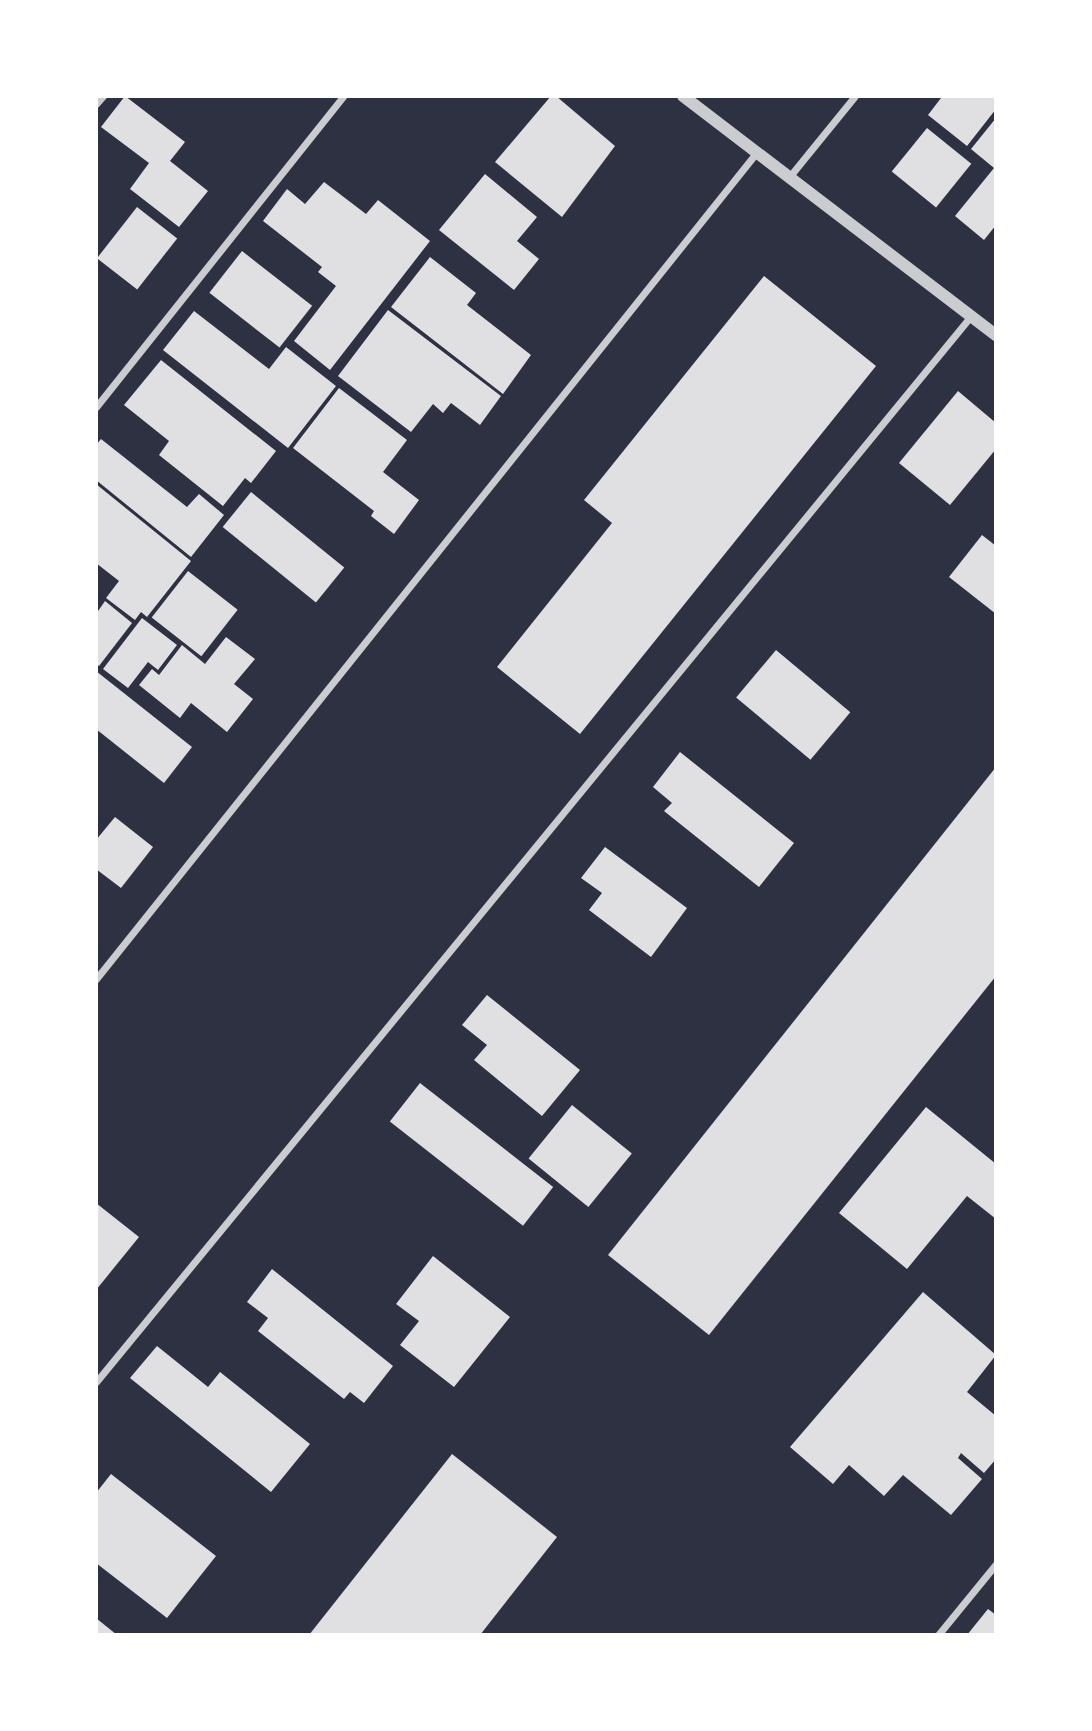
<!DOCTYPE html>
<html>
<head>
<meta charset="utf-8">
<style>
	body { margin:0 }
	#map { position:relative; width:1092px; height:1731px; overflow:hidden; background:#2d3142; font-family:"Titillium Web",sans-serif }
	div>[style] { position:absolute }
	.building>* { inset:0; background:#e0e0e3; transform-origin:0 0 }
	.minor>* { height:7px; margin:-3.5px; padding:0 3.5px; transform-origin:3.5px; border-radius:3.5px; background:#caccd0 }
	.tertiary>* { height:12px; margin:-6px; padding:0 6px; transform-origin:6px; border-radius:6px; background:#caccd0 }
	span { translate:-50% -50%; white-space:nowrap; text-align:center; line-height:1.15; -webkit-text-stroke:6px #fff; paint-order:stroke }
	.frame { position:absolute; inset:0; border:98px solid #fff; pointer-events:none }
</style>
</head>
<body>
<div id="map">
	<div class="building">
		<i style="clip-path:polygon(125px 96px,185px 142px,170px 161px,208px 191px,179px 227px,130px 189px,149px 163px,101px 127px)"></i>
		<i style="clip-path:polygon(551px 96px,556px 96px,615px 146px,562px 217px,495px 162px)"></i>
		<i style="clip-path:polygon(938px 96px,996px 96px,996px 109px,967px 146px,928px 115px,941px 98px)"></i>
		<i style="clip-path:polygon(996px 118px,996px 225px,984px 240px,955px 216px,994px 168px,971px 149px)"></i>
		<i style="left:927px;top:128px;width:57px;height:56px;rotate:39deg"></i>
		<i style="clip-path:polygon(485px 174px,537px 217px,517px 241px,539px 259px,514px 290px,439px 230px)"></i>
		<i style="clip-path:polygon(324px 182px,366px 214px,378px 200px,430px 241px,330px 370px,294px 341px,336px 286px,318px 272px,322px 267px,263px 221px,287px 189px,305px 204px)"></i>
		<i style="left:137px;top:207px;width:51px;height:65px;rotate:38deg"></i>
		<i style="left:242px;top:251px;width:89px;height:53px;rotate:38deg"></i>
		<i style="clip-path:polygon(430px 257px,476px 293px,467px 305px,531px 355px,503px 394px,391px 307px)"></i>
		<i style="clip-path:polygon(764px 276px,876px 366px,580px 734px,497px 667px,612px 523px,584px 500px)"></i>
		<i style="clip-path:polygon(388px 310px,501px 396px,480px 425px,451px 403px,443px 413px,433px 404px,411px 432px,338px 376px)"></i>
		<i style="clip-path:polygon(194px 311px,269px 369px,286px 347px,336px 386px,288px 448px,163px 350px)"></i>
		<i style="clip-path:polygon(161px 360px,276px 451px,251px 483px,245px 478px,223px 506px,159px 455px,169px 441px,124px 405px)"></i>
		<i style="clip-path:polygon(339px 388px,407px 440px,383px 472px,419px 500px,394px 534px,371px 516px,374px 511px,293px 448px)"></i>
		<i style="clip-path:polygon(958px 391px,996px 423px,996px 449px,950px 505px,899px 463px)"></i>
		<i style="clip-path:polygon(101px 439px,187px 507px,199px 494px,224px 515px,191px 557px,96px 480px,96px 445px)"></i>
		<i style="clip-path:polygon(96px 484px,191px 561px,147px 617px,141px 612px,135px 620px,106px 598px,119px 581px,96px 563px)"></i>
		<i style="left:251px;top:492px;width:120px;height:45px;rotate:39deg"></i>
		<i style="clip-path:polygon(982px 535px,996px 546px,996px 614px,949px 577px)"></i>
		<i style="left:188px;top:571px;width:63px;height:59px;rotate:38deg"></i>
		<i style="clip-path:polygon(105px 601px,132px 623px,99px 666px,96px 664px,96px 614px)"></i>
		<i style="clip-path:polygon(142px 618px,177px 645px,158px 670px,148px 662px,128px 688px,103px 669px)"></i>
		<i style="clip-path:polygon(226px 637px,255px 659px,234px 684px,253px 699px,227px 732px,191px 703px,180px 718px,139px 685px,152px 669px,159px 675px,182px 645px,205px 664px)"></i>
		<i style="left:776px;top:650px;width:97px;height:62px;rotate:40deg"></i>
		<i style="clip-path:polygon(96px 671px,192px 747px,164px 783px,96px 729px)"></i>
		<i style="clip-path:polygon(680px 752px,794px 843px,759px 887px,664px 811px,672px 803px,653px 787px)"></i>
		<i style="clip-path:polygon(996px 767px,996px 976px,709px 1335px,608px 1255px)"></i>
		<i style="clip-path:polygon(115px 817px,153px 847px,121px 888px,96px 869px,96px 840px)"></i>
		<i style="clip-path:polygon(605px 847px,687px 908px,651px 957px,589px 910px,602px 893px,581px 878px)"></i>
		<i style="clip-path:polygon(487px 995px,580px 1070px,542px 1116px,474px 1060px,487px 1045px,462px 1025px)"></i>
		<i style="left:420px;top:1083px;width:169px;height:49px;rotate:38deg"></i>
		<i style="left:572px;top:1105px;width:77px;height:69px;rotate:39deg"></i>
		<i style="clip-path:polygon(926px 1107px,996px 1164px,996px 1219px,967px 1196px,907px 1269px,839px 1213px)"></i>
		<i style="clip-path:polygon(96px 1203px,139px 1237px,96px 1290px)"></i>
		<i style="clip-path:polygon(433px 1256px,510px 1317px,454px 1387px,400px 1345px,419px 1321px,396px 1304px)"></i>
		<i style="clip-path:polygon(272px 1269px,393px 1366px,364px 1403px,350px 1392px,344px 1399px,258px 1331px,268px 1318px,247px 1302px)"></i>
		<i style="clip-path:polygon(923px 1292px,996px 1355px,967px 1392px,996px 1416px,996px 1459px,984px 1473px,961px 1453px,958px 1458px,982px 1479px,951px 1515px,903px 1475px,884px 1496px,849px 1465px,833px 1484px,790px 1447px)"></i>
		<i style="clip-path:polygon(157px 1346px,208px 1387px,220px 1372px,310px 1444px,271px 1492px,130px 1378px)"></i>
		<i style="clip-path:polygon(452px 1454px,557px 1537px,480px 1635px,309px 1635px)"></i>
		<i style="clip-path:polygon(111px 1474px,216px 1556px,167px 1618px,96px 1563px,96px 1493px)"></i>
		<i style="clip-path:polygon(988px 1609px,996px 1615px,996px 1635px,967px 1635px)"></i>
		<i style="clip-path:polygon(96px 1618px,117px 1635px,96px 1635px)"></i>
	</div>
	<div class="minor">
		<i style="left:96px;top:104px;width:11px;rotate:-49deg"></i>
		<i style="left:790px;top:176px;width:103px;rotate:-50.9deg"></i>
		<i style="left:96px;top:407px;width:397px;rotate:-51.5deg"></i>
		<i style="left:96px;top:979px;width:1059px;rotate:-51.37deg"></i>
		<i style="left:96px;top:1382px;width:1379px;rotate:-50.62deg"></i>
		<i style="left:938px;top:1635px;width:92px;rotate:-50.8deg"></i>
	</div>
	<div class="tertiary">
		<i style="left:683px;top:96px;width:394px;rotate:37.4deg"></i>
	</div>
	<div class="frame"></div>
</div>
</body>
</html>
